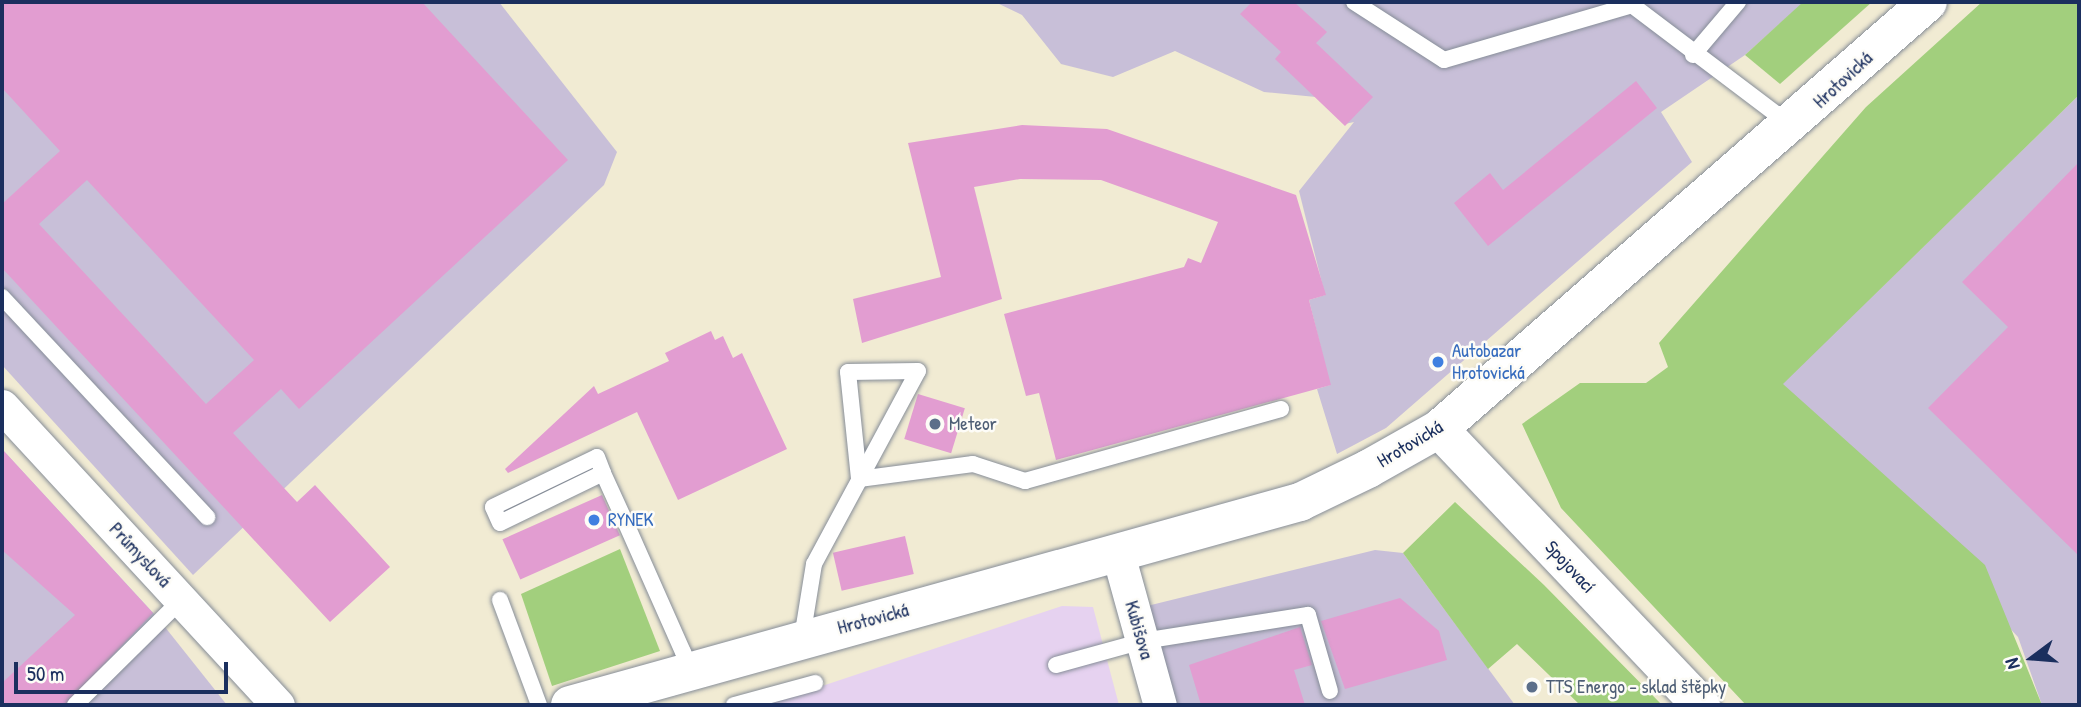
<!DOCTYPE html>
<html>
<head>
<meta charset="utf-8">
<style>
	body { margin:0 }
	#map { position:relative; width:2081px; height:707px; overflow:hidden; background:#f1ebd3; font-family:"Patrick Hand",sans-serif }
	div>[style] { position:absolute }
	.built>* { inset:0; background:#e6d2f0 }
	.industrial>* { inset:0; background:#c8bfd8 }
	.green>* { inset:0; background:#a2cf7d }
	.building>* { inset:0; background:#e29dd1; transform-origin:0 0 }
	.roads { filter:drop-shadow(0 0 2px #868d98) drop-shadow(0 0 2px #868d98) }
	.lane>* { height:16px; margin:-8px; padding:0 8px; transform-origin:8px; border-radius:8px; background:#fff }
	.street>* { height:33px; margin:-16.5px; padding:0 16.5px; transform-origin:16.5px; border-radius:16.5px; background:#fff }
	.secondary>* { height:38px; margin:-19px; padding:0 19px; transform-origin:19px; border-radius:19px; background:#fff }
	.dots>* { width:19px; height:19px; translate:-50% -50%; box-sizing:border-box; border:4px solid #fdfcf7; border-radius:50% }
	span { translate:-50% -50%; white-space:nowrap; text-align:center; line-height:1.15; -webkit-text-stroke:5px #fdfcf7; paint-order:stroke }
	.street-label { font-size:19px; color:#1b2f5e }
	.shop-label { font-size:19px; color:#366cbe }
	.left { translate:0 -50%; text-align:left }
	.service-label { font-size:19px; color:#4e5e75 }
	.frame { position:absolute; inset:0; border:4px solid #1b2f5e; pointer-events:none }
	.north { position:absolute; left:1997px; top:623px; width:70px; height:70px; -webkit-text-stroke:5px #fdfcf7; paint-order:stroke; rotate:254deg; font-size:19px; font-weight:700; line-height:28px; text-align:center; color:#1b2f5e }
	.north::after { content:''; display:block; margin:auto; width:24px; height:32px; background:#1b2f5e; clip-path:polygon(50% 0,100% 100%,50% 72%,0 100%) }
	.scale { position:absolute; left:14px; top:662px; width:214px; height:32px; box-sizing:border-box; border:4px solid #1b2f5e; border-top:0; padding-left:9px; font-size:21px; line-height:24px; white-space:nowrap; color:#1b2f5e; -webkit-text-stroke:5px #fdfcf7; paint-order:stroke }
</style>
</head>
<body>
<div id="map">
	<div class="built">
		<i style="clip-path:polygon(1062px 606px,1093px 607px,1119px 705px,765px 705px)"></i>
	</div>
	<div class="industrial">
		<i style="clip-path:polygon(2px 2px,499px 2px,617px 152px,604px 185px,193px 575px,2px 365px)"></i>
		<i style="clip-path:polygon(995px 2px,1804px 2px,1745px 55px,1661px 112px,1692px 162px,1386px 428px,1337px 454px,1317px 389px,1330px 385px,1309px 300px,1325px 295px,1299px 191px,1354px 122px,1345px 124px,1316px 97px,1264px 92px,1175px 51px,1113px 77px,1061px 64px,1022px 15px)"></i>
		<i style="clip-path:polygon(2079px 95px,2079px 705px,2042px 705px,2018px 637px,1782px 384px)"></i>
		<i style="clip-path:polygon(2px 449px,157px 617px,227px 705px,2px 705px)"></i>
		<i style="clip-path:polygon(1375px 550px,1403px 553px,1515px 705px,1173px 705px,1147px 606px)"></i>
	</div>
	<div class="green">
		<i style="clip-path:polygon(1803px 2px,1872px 2px,1780px 84px,1745px 55px)"></i>
		<i style="clip-path:polygon(1982px 2px,2079px 2px,2079px 95px,1783px 384px,1985px 565px,2042px 705px,1746px 705px,1561px 508px,1522px 424px,1580px 383px,1646px 383px,1668px 367px,1659px 343px,1866px 107px)"></i>
		<i style="clip-path:polygon(1455px 502px,1544px 585px,1662px 705px,1580px 705px,1517px 644px,1488px 669px,1403px 553px)"></i>
		<i style="clip-path:polygon(620px 549px,660px 651px,552px 686px,521px 594px)"></i>
	</div>
	<div class="building">
		<i style="clip-path:polygon(evenodd,2px 2px,422px 2px,568px 160px,299px 409px,281px 389px,233px 433px,297px 502px,315px 485px,390px 567px,330px 622px,2px 268px,2px 204px,60px 151px,2px 88px,2px 2px,87px 180px,254px 360px,206px 404px,39px 224px,87px 180px)"></i>
		<i style="clip-path:polygon(1252px 2px,1294px 2px,1327px 32px,1316px 43px,1373px 97px,1345px 126px,1275px 59px,1281px 52px,1240px 14px)"></i>
		<i style="clip-path:polygon(1636px 81px,1657px 108px,1488px 246px,1454px 203px,1490px 173px,1503px 190px)"></i>
		<i style="clip-path:polygon(1022px 125px,1107px 129px,1296px 195px,1326px 295px,1309px 300px,1331px 385px,1056px 460px,1039px 393px,1026px 396px,1004px 314px,1184px 267px,1188px 258px,1201px 263px,1218px 222px,1101px 180px,1020px 179px,974px 187px,1002px 299px,862px 343px,853px 299px,941px 277px,908px 143px)"></i>
		<i style="clip-path:polygon(2079px 162px,2079px 556px,1928px 408px,2008px 327px,1962px 282px)"></i>
		<i style="clip-path:polygon(711px 331px,715px 340px,723px 336px,733px 358px,742px 353px,787px 449px,678px 500px,637px 412px,508px 473px,505px 469px,594px 386px,598px 394px,669px 361px,665px 353px)"></i>
		<i style="left:918px;top:394px;width:49px;height:47px;rotate:17deg"></i>
		<i style="clip-path:polygon(2px 449px,153px 613px,65px 705px,2px 705px,2px 683px,75px 615px,2px 550px)"></i>
		<i style="left:602px;top:495px;width:44px;height:109px;rotate:66deg"></i>
		<i style="left:905px;top:536px;width:39px;height:74px;rotate:77deg"></i>
		<i style="clip-path:polygon(1400px 598px,1439px 631px,1447px 660px,1345px 689px,1321px 621px)"></i>
		<i style="clip-path:polygon(1300px 627px,1312px 665px,1294px 670px,1305px 705px,1201px 705px,1189px 665px)"></i>
	</div>
	<div class="roads">
		<div class="lane">
			<i style="left:1354px;top:2px;width:107px;rotate:32.8deg"></i>
			<i style="left:1444px;top:60px;width:196px;rotate:-16.3deg"></i>
			<i style="left:1628px;top:2px;width:201px;rotate:37.1deg"></i>
			<i style="left:1693px;top:55px;width:70px;rotate:-49.7deg"></i>
			<i style="left:2px;top:297px;width:301px;rotate:47deg"></i>
			<i style="left:603px;top:473px;width:114px;rotate:154.1deg"></i>
			<i style="left:500px;top:523px;width:17px;rotate:-114deg"></i>
			<i style="left:493px;top:507px;width:115px;rotate:-25.7deg"></i>
			<i style="left:597px;top:457px;width:17px;rotate:69deg"></i>
			<i style="left:603px;top:473px;width:51px;rotate:65.5deg"></i>
			<i style="left:624px;top:519px;width:145px;rotate:66.1deg"></i>
			<i style="left:683px;top:652px;width:20px;rotate:66deg"></i>
			<i style="left:859px;top:479px;width:115px;rotate:-7.5deg"></i>
			<i style="left:973px;top:464px;width:55px;rotate:18.1deg"></i>
			<i style="left:1025px;top:481px;width:266px;rotate:-15.7deg"></i>
			<i style="left:500px;top:600px;width:112px;rotate:69.6deg"></i>
			<i style="left:802px;top:638px;width:75px;rotate:-80.8deg"></i>
			<i style="left:814px;top:564px;width:219px;rotate:-61.7deg"></i>
			<i style="left:918px;top:371px;width:70px;rotate:179.2deg"></i>
			<i style="left:848px;top:372px;width:108px;rotate:84.1deg"></i>
			<i style="left:1056px;top:665px;width:90px;rotate:-15.4deg"></i>
			<i style="left:1143px;top:641px;width:167px;rotate:-9deg"></i>
			<i style="left:1308px;top:615px;width:79px;rotate:73.9deg"></i>
			<i style="left:75px;top:705px;width:149px;rotate:-44.7deg"></i>
			<i style="left:734px;top:705px;width:84px;rotate:-15.2deg"></i>
		</div>
		<div class="street">
			<i style="left:2px;top:406px;width:407px;rotate:47.3deg"></i>
			<i style="left:1118px;top:554px;width:157px;rotate:74.5deg"></i>
		</div>
		<div class="secondary">
			<i style="left:1439px;top:429px;width:381px;rotate:46.5deg"></i>
			<i style="left:570px;top:705px;width:758px;rotate:-15.54deg"></i>
			<i style="left:1300px;top:502px;width:76px;rotate:-25.9deg"></i>
			<i style="left:1368px;top:469px;width:81px;rotate:-29.4deg"></i>
			<i style="left:1439px;top:429px;width:649px;rotate:-41.13deg"></i>
		</div>
	</div>
	<div class="dots">
		<i style="left:1438px;top:362px;background:#3f7fe0"></i>
		<i style="left:935px;top:424px;background:#5c6f8a"></i>
		<i style="left:594px;top:520px;background:#3f7fe0"></i>
		<i style="left:1532px;top:687px;background:#5c6f8a"></i>
	</div>
	<div class="street-label">
		<span style="left:1843px;top:80px;rotate:-43deg">Hrotovická</span>
		<span style="left:1410px;top:444px;rotate:-31deg">Hrotovická</span>
		<span style="left:140px;top:555px;rotate:47deg">Průmyslová</span>
		<span style="left:1570px;top:567px;rotate:47deg">Spojovací</span>
		<span style="left:873px;top:619px;rotate:-15deg">Hrotovická</span>
		<span style="left:1139px;top:630px;rotate:74deg">Kubišova</span>
	</div>
	<div class="shop-label">
		<span class="left" style="left:1452px;top:362px">Autobazar<br>Hrotovická</span>
		<span class="left" style="left:608px;top:520px">RYNEK</span>
	</div>
	<div class="service-label">
		<span class="left" style="left:949px;top:424px">Meteor</span>
		<span class="left" style="left:1546px;top:687px">TTS Energo - sklad štěpky</span>
	</div>
	<div class="frame"></div>
	<div class="north">N</div>
	<div class="scale">50 m</div>
</div>
</body>
</html>
